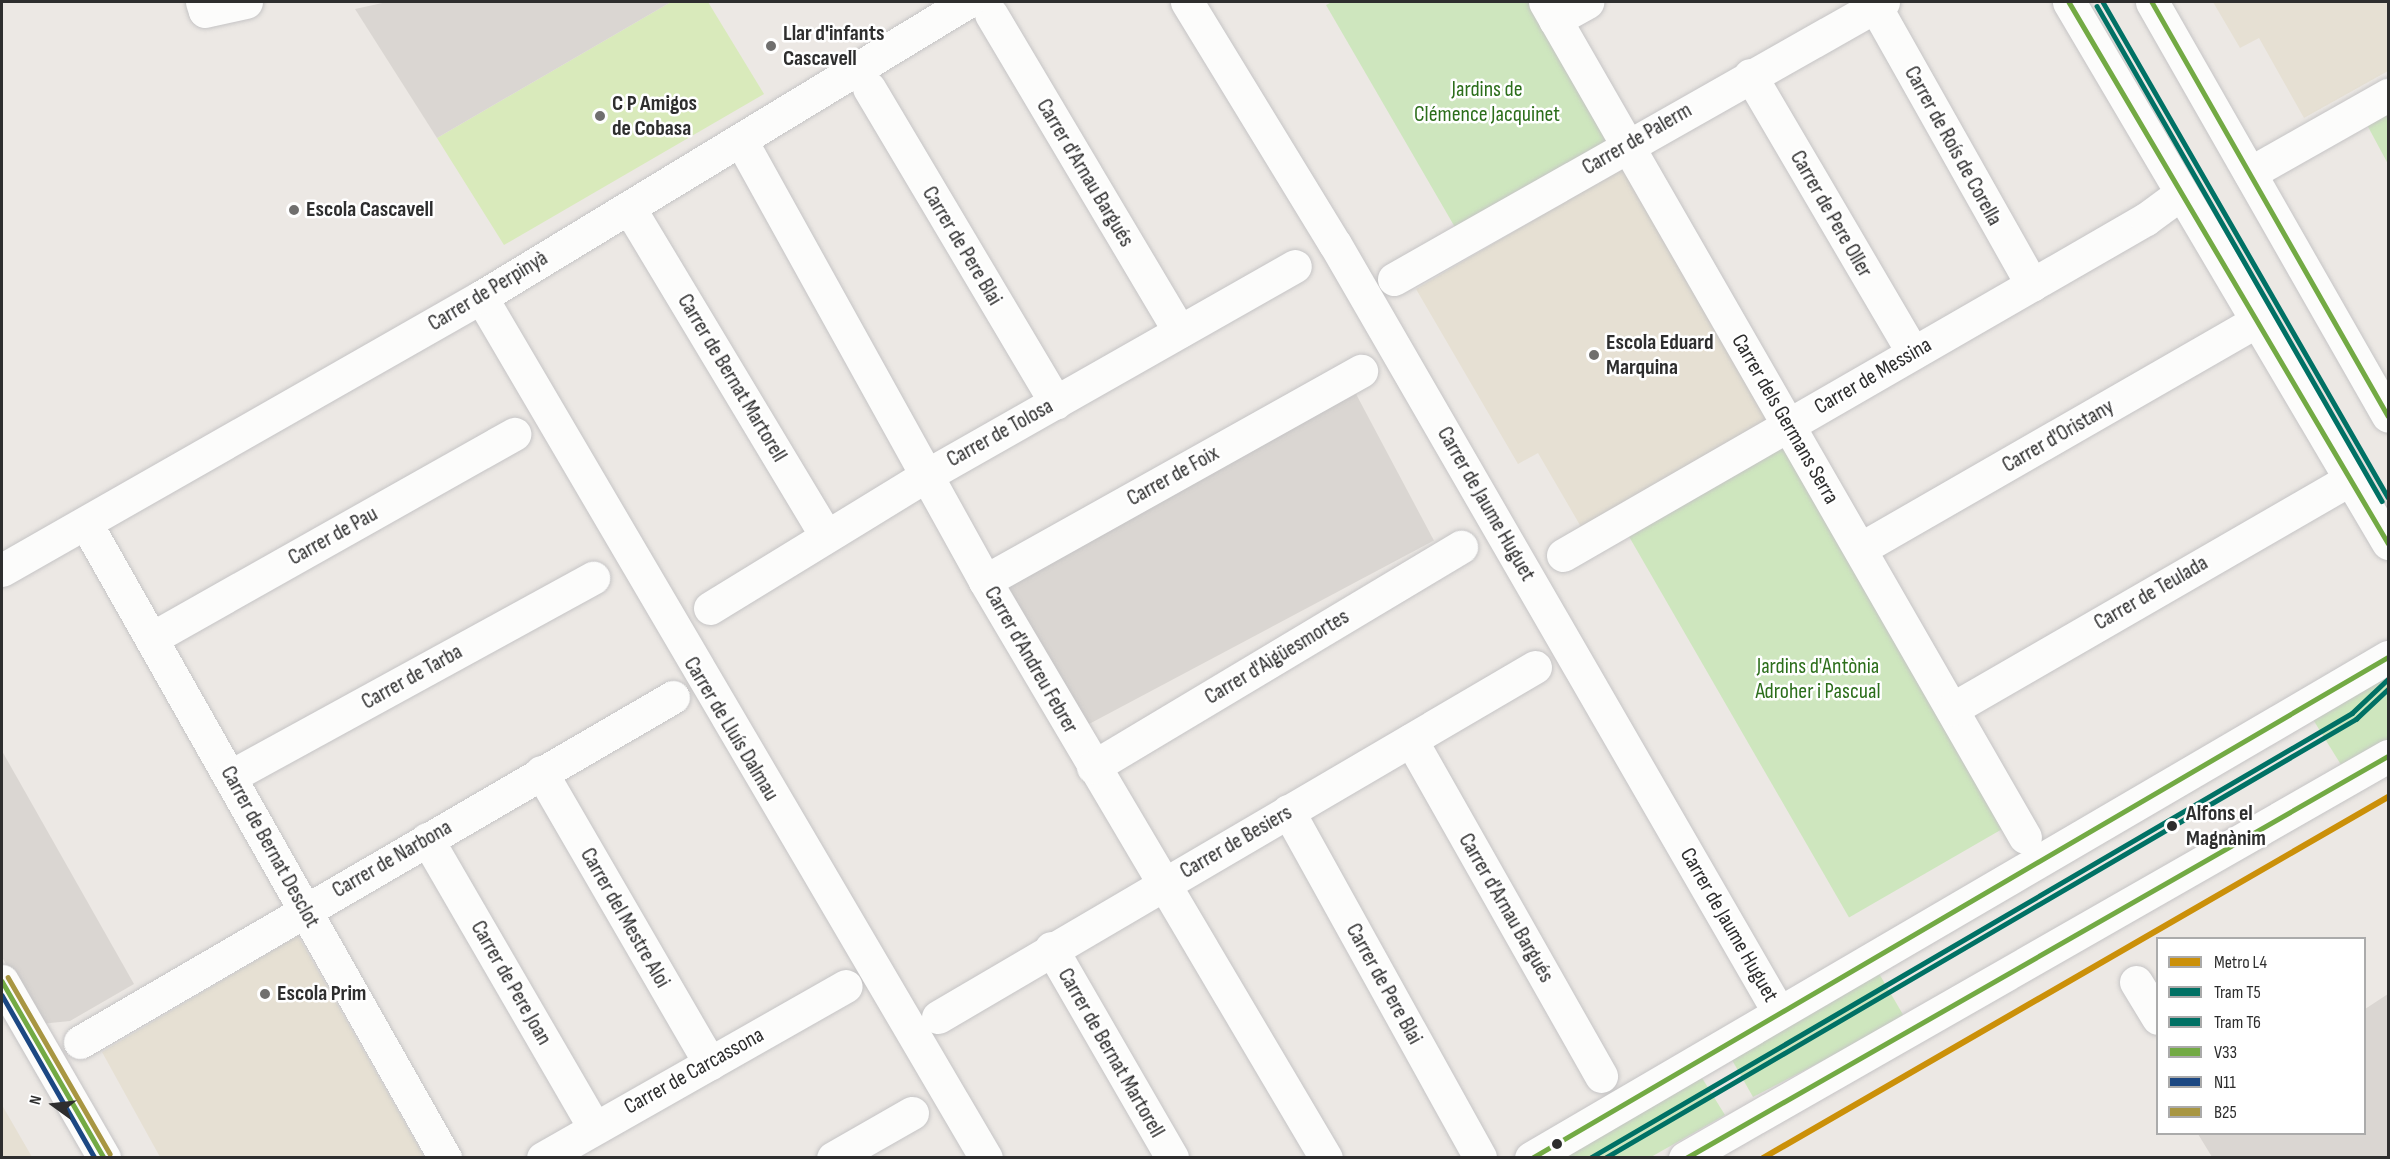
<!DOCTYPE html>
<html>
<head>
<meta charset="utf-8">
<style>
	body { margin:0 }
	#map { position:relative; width:2390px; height:1159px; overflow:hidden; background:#ece8e4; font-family:"Sofia Sans Condensed",sans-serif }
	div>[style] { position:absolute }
	.education>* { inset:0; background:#e6e0d3 }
	.green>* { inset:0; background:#cee6be; transform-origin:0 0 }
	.pitch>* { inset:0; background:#d9eabb }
	.plaza>* { inset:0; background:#dad6d2; transform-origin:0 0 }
	.roads { filter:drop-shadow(0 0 2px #c5c4c5) drop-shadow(0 0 2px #c5c4c5) }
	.street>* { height:33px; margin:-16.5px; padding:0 16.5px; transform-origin:16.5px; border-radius:16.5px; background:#fcfcfb }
	.secondary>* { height:33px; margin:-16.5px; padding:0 16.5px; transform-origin:16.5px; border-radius:16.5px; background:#fcfcfb }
	.bus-1>* { height:4.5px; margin:-2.25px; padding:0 2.25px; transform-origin:2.25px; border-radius:2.25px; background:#73aa44 }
	.bus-2>* { height:4.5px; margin:-2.25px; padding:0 2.25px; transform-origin:2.25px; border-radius:2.25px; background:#1c4883 }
	.bus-3>* { height:4.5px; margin:-2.25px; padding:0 2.25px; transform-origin:2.25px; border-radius:2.25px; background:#a89642 }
	.tram-1>* { height:4.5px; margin:-2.25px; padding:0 2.25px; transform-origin:2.25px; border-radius:2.25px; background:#007165 }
	.tram-2>* { height:4.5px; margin:-2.25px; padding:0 2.25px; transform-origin:2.25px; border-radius:2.25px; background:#007165 }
	.metro-1>* { height:6px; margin:-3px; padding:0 3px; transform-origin:3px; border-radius:3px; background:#cb9009 }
	.dots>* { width:16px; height:16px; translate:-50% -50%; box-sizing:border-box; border:3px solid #fff; border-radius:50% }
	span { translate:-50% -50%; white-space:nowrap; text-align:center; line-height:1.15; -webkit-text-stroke:5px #fff; paint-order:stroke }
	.poi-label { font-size:22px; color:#2e2e2e; font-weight:700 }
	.left { translate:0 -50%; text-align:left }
	.park-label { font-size:22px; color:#2c6e1b }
	.street-label { font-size:22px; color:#2e2e2e }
	.stop-label { font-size:22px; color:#2e2e2e; font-weight:700 }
	.frame { position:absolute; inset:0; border:3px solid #2e2e2e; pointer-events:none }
	.legend { position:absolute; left:2156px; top:937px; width:210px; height:198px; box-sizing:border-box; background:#fff; border:2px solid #ababab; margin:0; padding:8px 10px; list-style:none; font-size:18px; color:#2e2e2e }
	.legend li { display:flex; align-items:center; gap:12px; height:30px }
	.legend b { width:30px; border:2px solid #ababab }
	.north { position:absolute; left:24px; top:1075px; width:60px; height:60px; -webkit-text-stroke:4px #fff; paint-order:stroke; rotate:285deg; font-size:16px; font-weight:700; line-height:24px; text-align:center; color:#2e2e2e }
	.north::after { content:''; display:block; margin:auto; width:21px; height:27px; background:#2e2e2e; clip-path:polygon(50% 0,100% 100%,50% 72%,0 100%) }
</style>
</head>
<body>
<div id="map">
	<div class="education">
		<i style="clip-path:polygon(2213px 2px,2388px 2px,2388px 71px,2304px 118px,2259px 38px,2240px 48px)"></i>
		<i style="clip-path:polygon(1624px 167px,1772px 421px,1584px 532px,1538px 453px,1518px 464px,1416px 289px)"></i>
		<i style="clip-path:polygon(298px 936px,424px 1157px,160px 1157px,102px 1052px)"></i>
		<i style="clip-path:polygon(2px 1105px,32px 1157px,2px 1157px)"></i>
	</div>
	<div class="green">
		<i style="clip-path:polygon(1332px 2px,1534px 2px,1613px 137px,1456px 229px,1326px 5px)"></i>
		<i style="clip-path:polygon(2388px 110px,2388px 164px,2366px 123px)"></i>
		<i style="left:1784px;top:439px;width:447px;height:183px;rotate:60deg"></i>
		<i style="clip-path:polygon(2381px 670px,2388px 683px,2388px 741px,2343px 768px,2309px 713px)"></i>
		<i style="clip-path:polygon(1874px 965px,1905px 1018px,1753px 1097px,1732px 1060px)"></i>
		<i style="clip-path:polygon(1702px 1078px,1725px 1115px,1651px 1157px,1565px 1157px)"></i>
	</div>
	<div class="pitch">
		<i style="clip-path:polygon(671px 2px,708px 2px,764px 94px,504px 245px,437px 138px)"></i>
	</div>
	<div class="plaza">
		<i style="clip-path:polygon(387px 2px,671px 2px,437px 138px,355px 9px)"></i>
		<i style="left:1356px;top:394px;width:166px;height:397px;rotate:62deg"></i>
		<i style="clip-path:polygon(2px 751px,134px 984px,70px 1021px,40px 1024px,2px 957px)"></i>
		<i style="clip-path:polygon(2388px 994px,2388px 1157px,2212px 1157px,2198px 1134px,2364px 1134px,2365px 1009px)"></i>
	</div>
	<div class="roads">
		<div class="street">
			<i style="left:202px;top:2px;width:9px;rotate:72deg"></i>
			<i style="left:205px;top:11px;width:42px;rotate:-12.4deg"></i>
			<i style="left:1187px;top:2px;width:284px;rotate:58.6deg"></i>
			<i style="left:1335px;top:244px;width:886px;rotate:59.99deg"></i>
			<i style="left:1545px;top:2px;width:963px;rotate:60.11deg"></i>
			<i style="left:1875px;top:6px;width:320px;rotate:60.6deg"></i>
			<i style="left:991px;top:14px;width:369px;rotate:59.3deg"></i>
			<i style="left:1555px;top:20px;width:37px;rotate:-29deg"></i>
			<i style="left:1750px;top:75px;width:322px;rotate:59.6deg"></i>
			<i style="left:869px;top:88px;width:366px;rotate:59.3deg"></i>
			<i style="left:749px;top:155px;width:487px;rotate:61deg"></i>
			<i style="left:985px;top:581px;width:670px;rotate:59.42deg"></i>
			<i style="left:2250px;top:173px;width:159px;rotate:-29.5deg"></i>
			<i style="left:637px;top:221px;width:366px;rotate:59deg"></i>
			<i style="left:1394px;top:279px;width:562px;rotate:-29.53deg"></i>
			<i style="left:481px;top:297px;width:998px;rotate:59.61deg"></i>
			<i style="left:93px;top:536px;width:715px;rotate:60.49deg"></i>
			<i style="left:1860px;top:549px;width:457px;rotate:-29.9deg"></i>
			<i style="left:1563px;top:555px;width:673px;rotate:-29.96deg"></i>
			<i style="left:2146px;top:219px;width:42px;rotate:-36.3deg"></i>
			<i style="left:2px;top:570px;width:551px;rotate:-29.68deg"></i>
			<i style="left:481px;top:297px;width:569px;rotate:-31.26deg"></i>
			<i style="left:985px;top:581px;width:431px;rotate:-29.2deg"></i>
			<i style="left:710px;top:608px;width:255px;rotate:-31.5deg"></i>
			<i style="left:927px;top:475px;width:423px;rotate:-29.6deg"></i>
			<i style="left:152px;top:638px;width:416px;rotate:-29.4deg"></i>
			<i style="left:1952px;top:709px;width:460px;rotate:-30deg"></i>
			<i style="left:1411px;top:740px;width:386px;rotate:60.5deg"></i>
			<i style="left:1093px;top:767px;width:429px;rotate:-30.9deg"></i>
			<i style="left:541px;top:772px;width:337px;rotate:59.9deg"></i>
			<i style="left:231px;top:776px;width:413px;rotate:-28.7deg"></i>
			<i style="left:1288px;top:811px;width:396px;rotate:61deg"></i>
			<i style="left:427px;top:839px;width:333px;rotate:59.9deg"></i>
			<i style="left:1051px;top:948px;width:242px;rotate:60deg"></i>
			<i style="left:2px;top:981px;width:204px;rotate:60deg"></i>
			<i style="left:2136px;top:982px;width:42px;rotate:58.6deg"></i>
			<i style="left:938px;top:1017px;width:692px;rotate:-30.38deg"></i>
			<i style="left:80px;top:1042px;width:686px;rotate:-30.19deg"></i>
			<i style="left:543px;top:1158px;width:348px;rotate:-29.6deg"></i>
			<i style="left:833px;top:1158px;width:91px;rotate:-29.7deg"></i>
			<i style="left:1531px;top:1158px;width:993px;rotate:-30.31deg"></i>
			<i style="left:1685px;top:1158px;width:810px;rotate:-29.76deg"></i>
		</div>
		<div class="secondary">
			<i style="left:2069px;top:2px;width:628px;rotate:59.47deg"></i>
			<i style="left:2152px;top:2px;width:476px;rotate:60.3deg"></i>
		</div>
	</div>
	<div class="bus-1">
		<i style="left:2069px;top:2px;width:628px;rotate:59.47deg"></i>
		<i style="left:2152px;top:2px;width:476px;rotate:60.3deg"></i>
		<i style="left:2px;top:981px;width:204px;rotate:60deg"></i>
		<i style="left:1532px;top:1158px;width:992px;rotate:-30.34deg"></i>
		<i style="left:1686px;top:1158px;width:809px;rotate:-29.8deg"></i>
	</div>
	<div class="bus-2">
		<i style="left:2px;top:995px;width:188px;rotate:60.3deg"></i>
	</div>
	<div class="bus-3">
		<i style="left:8px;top:977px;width:204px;rotate:60deg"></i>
	</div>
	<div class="tram-1">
		<i style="left:2103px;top:2px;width:571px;rotate:60.07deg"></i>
		<i style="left:1590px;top:1158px;width:882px;rotate:-30.28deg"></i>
		<i style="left:2352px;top:713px;width:50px;rotate:-43.4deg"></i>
	</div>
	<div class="tram-2">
		<i style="left:2097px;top:6px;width:571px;rotate:60.07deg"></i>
		<i style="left:1605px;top:1158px;width:870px;rotate:-30.31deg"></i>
		<i style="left:2356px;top:719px;width:44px;rotate:-43.2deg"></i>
	</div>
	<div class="metro-1">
		<i style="left:1763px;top:1158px;width:722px;rotate:-30.01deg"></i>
	</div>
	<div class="dots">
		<i style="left:771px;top:46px;background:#706f6e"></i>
		<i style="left:600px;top:116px;background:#706f6e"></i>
		<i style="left:294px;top:210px;background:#706f6e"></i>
		<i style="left:1594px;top:355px;background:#706f6e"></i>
		<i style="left:2172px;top:826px;background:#2e2e2e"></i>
		<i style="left:265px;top:994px;background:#706f6e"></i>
		<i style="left:1557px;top:1144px;background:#2e2e2e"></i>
	</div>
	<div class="poi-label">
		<span class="left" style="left:783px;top:46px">Llar d'infants<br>Cascavell</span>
		<span class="left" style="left:612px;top:116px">C P Amigos<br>de Cobasa</span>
		<span class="left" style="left:306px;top:210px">Escola Cascavell</span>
		<span class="left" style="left:1606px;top:355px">Escola Eduard<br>Marquina</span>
		<span class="left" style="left:277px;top:994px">Escola Prim</span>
	</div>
	<div class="park-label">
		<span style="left:1487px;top:102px">Jardins de<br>Clémence Jacquinet</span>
		<span style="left:1818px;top:679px">Jardins d'Antònia<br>Adroher i Pascual</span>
	</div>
	<div class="street-label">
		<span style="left:1637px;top:139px;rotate:-30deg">Carrer de Palerm</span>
		<span style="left:1953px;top:146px;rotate:61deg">Carrer de Roís de Corella</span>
		<span style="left:1085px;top:173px;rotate:59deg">Carrer d'Arnau Bargués</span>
		<span style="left:1831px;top:214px;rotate:60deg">Carrer de Pere Oller</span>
		<span style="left:962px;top:246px;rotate:59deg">Carrer de Pere Blai</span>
		<span style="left:488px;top:291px;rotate:-31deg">Carrer de Perpinyà</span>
		<span style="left:1873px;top:376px;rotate:-30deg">Carrer de Messina</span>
		<span style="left:732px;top:378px;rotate:59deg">Carrer de Bernat Martorell</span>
		<span style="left:1785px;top:419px;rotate:60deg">Carrer dels Germans Serra</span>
		<span style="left:1000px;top:433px;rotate:-29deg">Carrer de Tolosa</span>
		<span style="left:2058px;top:436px;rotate:-30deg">Carrer d'Oristany</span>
		<span style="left:1173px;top:476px;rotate:-29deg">Carrer de Foix</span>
		<span style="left:1486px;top:504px;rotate:60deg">Carrer de Jaume Huguet</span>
		<span style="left:333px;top:536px;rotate:-29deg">Carrer de Pau</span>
		<span style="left:2151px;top:593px;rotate:-30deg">Carrer de Teulada</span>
		<span style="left:1277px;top:657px;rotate:-31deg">Carrer d'Aigüesmortes</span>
		<span style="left:1031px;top:660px;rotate:60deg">Carrer d'Andreu Febrer</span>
		<span style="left:412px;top:677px;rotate:-29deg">Carrer de Tarba</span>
		<span style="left:731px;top:729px;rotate:59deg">Carrer de Lluís Dalmau</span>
		<span style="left:1236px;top:842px;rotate:-30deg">Carrer de Besiers</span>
		<span style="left:270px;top:847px;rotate:61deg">Carrer de Bernat Desclot</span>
		<span style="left:392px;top:859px;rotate:-30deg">Carrer de Narbona</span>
		<span style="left:1506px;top:908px;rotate:60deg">Carrer d'Arnau Bargués</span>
		<span style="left:625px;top:918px;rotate:60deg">Carrer del Mestre Aloi</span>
		<span style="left:1729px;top:925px;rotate:60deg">Carrer de Jaume Huguet</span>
		<span style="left:511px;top:983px;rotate:60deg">Carrer de Pere Joan</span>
		<span style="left:1384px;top:984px;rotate:61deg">Carrer de Pere Blai</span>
		<span style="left:1111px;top:1053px;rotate:60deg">Carrer de Bernat Martorell</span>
		<span style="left:694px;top:1071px;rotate:-29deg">Carrer de Carcassona</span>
	</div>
	<div class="stop-label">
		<span class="left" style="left:2186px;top:826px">Alfons el<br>Magnànim</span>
	</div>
	<div class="frame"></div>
	<ul class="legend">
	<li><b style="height:8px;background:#cb9009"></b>Metro L4</li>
	<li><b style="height:8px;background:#007165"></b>Tram T5</li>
	<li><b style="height:8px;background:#007165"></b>Tram T6</li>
	<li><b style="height:8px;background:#73aa44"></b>V33</li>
	<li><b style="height:8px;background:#1c4883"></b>N11</li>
	<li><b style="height:8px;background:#a89642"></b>B25</li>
	</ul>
	<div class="north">N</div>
</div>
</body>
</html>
